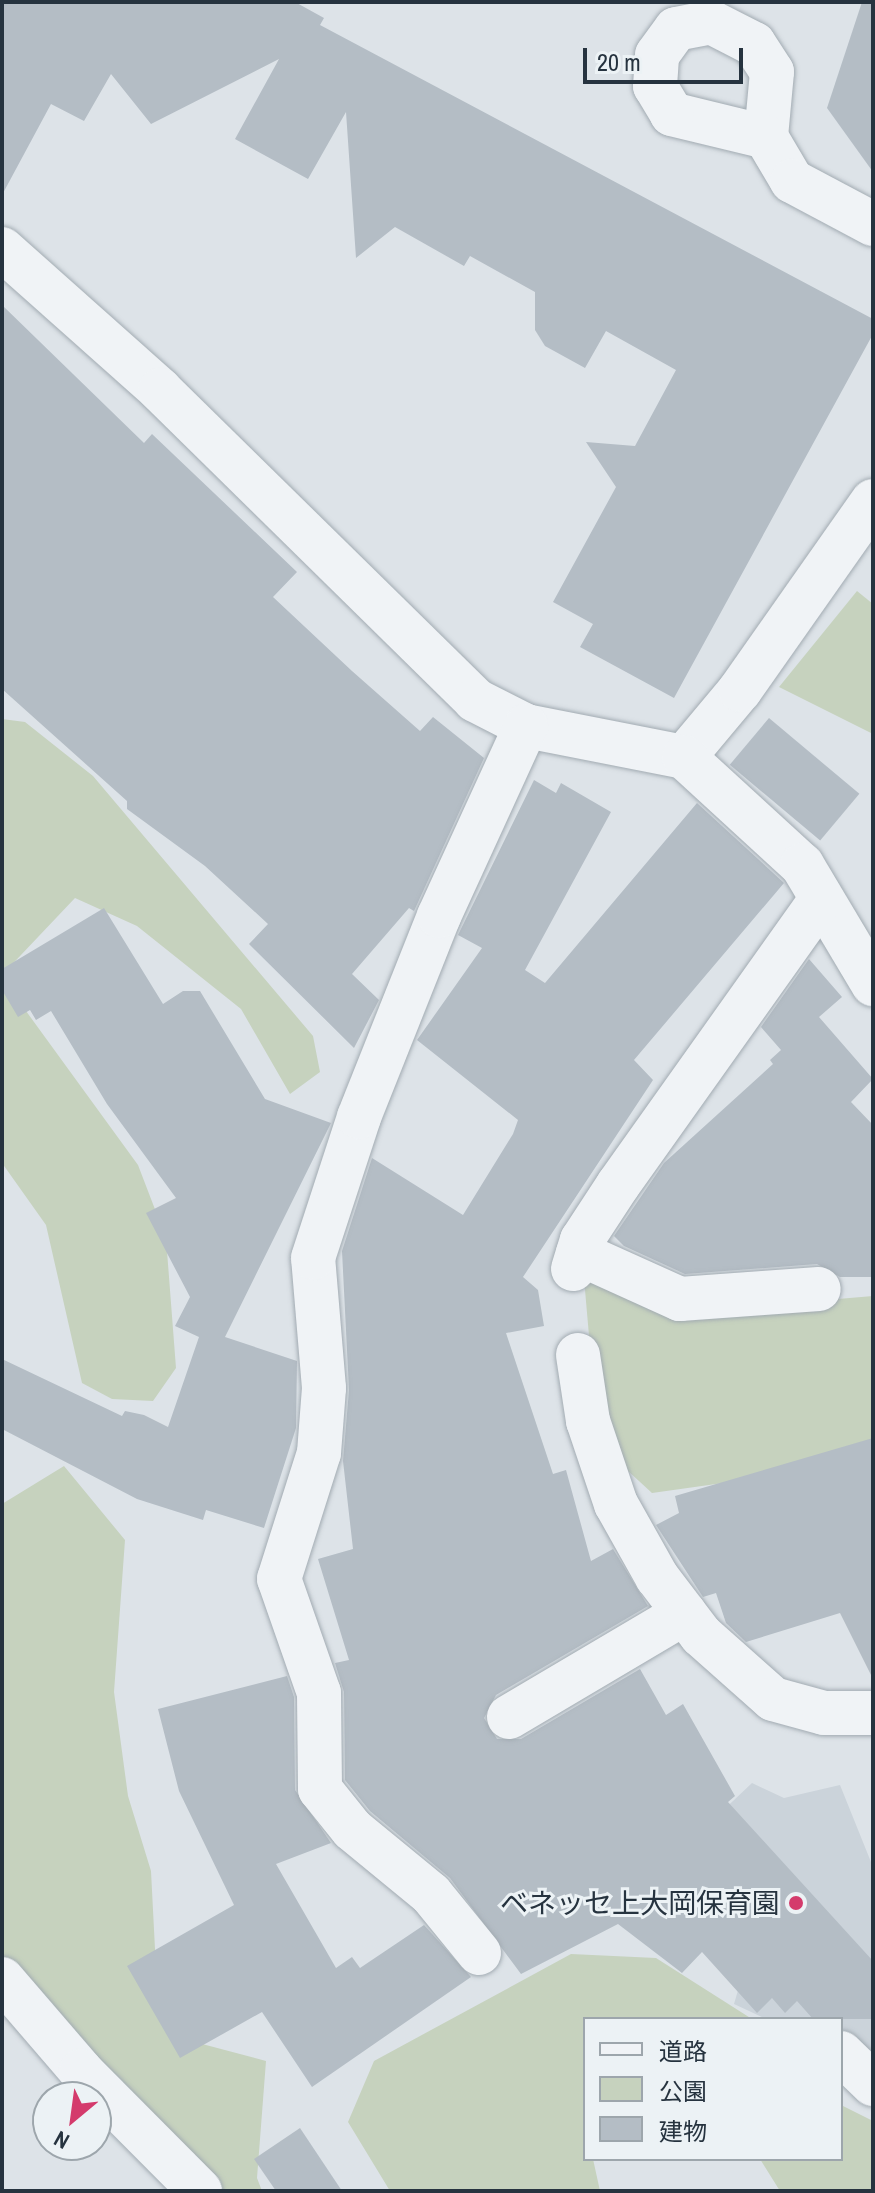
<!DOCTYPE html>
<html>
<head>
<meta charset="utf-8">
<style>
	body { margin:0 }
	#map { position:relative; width:875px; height:2193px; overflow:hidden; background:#dde3e8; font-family:"Archivo Narrow","Noto Sans JP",sans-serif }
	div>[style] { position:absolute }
	.built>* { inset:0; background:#cbd3da }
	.green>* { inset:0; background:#c6d2be }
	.building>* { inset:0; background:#b4bdc5; transform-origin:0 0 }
	.roads { filter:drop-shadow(0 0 2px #a2abb2) drop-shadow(0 0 2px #a2abb2) }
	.minor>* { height:44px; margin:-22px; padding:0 22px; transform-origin:22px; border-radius:22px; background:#f0f3f6 }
	.dots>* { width:22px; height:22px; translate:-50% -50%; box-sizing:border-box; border:4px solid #ecf2f5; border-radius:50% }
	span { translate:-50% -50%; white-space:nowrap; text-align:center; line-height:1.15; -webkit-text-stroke:6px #ecf2f5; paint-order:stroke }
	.poi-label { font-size:28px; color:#26333f }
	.right { translate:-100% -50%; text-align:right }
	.frame { position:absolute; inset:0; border:4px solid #26333f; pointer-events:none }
	.legend { position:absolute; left:583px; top:2017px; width:260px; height:144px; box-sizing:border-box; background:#ecf2f5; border:2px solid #9da6ac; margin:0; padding:10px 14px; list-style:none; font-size:24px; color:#26333f }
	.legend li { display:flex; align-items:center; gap:16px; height:40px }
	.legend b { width:40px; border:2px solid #9da6ac }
	.north { position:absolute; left:32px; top:2081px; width:80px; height:80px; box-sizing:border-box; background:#ecf2f5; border:2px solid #9da6ac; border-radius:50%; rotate:209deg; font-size:22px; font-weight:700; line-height:32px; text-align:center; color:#26333f }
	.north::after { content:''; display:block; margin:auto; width:28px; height:36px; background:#d43b6c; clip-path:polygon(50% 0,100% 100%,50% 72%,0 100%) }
	.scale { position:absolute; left:583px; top:48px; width:160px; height:36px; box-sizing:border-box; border:4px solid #26333f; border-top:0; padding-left:10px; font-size:24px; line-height:28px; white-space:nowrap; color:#26333f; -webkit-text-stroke:6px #ecf2f5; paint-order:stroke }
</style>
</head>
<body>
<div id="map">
	<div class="built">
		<i style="clip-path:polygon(752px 1783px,784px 1798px,840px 1785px,873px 1867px,873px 2070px,841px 2039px,841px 2019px,766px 2019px,734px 2004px,753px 1939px,675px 1856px)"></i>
	</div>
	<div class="green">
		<i style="clip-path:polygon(857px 591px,873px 604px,873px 734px,779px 687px)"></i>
		<i style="clip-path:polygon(2px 719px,25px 722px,93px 776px,313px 1036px,320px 1072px,290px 1094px,241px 1009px,137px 926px,75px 898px,2px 975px)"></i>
		<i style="clip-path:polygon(2px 978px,138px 1165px,166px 1238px,176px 1368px,153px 1401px,112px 1399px,82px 1383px,46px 1225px,2px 1163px)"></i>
		<i style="clip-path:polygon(583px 1267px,674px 1313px,873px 1296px,873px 1462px,652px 1493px,615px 1459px,592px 1370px)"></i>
		<i style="clip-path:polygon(64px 1466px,125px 1540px,114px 1692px,128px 1796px,151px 1871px,155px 1949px,172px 2036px,266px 2061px,257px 2178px,262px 2191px,197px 2191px,2px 1989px,2px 1504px)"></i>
		<i style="clip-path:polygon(571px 1954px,656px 1958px,752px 2019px,585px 2019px,585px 2159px,593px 2159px,600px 2191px,390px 2191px,348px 2122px,374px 2061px)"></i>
		<i style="clip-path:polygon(841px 2105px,873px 2121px,873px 2191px,780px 2191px,760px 2159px,841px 2159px)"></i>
	</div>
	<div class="building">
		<i style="clip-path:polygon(2px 2px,295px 2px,324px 18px,320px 25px,873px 319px,873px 334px,674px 698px,580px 647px,593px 624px,553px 602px,616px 487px,586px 442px,635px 446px,676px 370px,606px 331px,585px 368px,545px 346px,535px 330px,535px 292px,470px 256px,464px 266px,395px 227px,356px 258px,346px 112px,308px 179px,235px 139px,279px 59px,151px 124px,111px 74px,84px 121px,51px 104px,2px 195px)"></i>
		<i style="clip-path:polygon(862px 2px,873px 2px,873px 172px,827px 108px)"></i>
		<i style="clip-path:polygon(2px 305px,144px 443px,152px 434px,297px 572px,273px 597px,352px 671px,420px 731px,433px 717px,484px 758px,414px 911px,409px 908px,352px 974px,379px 1000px,354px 1048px,249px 944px,268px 924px,205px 866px,127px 809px,127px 801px,2px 689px)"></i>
		<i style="left:769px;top:718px;width:118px;height:61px;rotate:40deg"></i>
		<i style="clip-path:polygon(534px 780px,556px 793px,561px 783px,611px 812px,525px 970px,545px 983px,697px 803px,784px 883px,634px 1060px,653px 1080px,523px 1277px,538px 1290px,544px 1326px,506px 1333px,553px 1474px,566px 1470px,591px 1561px,613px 1549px,648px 1606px,496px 1695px,484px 1718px,497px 1739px,521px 1739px,640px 1669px,666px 1715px,683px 1704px,735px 1796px,728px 1802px,873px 1961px,873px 2019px,813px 2019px,797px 2001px,785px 2013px,772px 1998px,757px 2013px,702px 1952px,682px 1973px,618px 1924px,521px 1974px,450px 1878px,370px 1811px,345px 1780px,344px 1692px,335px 1663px,349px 1660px,318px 1559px,353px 1549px,343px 1461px,349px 1390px,342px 1251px,372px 1158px,463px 1215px,513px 1134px,518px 1120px,417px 1040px,482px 948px,458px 935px)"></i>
		<i style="clip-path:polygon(104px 908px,163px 1004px,183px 991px,200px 991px,265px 1099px,331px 1123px,225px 1337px,297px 1361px,296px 1428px,264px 1528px,206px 1510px,203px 1520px,137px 1499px,2px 1429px,2px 1359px,122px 1416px,125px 1411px,144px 1415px,168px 1427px,199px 1337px,175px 1326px,190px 1297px,146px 1213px,176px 1198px,107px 1104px,51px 1011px,36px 1020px,30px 1010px,18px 1017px,2px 990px,2px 969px)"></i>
		<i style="clip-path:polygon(809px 959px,842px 997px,819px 1017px,873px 1079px,851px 1102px,873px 1125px,873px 1277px,840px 1277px,817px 1264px,685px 1274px,624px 1246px,614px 1236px,664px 1163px,773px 1064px,770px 1060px,781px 1050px,761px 1027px)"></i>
		<i style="clip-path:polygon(873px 1438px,873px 1679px,840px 1613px,746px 1642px,726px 1623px,716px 1593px,703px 1597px,656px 1525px,679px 1513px,675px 1496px)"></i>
		<i style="clip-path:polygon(287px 1676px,294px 1697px,295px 1790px,331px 1843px,276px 1864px,336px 1968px,352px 1957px,360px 1968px,424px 1925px,471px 1977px,312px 2087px,262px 2012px,180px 2058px,127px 1966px,234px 1905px,179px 1791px,158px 1709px)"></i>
		<i style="clip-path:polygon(300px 2128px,342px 2191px,276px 2191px,254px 2159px)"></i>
	</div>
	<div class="roads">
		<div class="minor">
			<i style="left:766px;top:137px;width:97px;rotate:-166.3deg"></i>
			<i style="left:672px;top:114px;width:33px;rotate:-121deg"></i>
			<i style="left:655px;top:86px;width:31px;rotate:-86deg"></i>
			<i style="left:657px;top:55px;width:32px;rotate:-54deg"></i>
			<i style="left:676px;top:29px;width:36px;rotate:-11deg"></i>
			<i style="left:711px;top:22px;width:48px;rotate:27.1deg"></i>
			<i style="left:754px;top:44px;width:33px;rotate:57deg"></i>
			<i style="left:772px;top:72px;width:65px;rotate:95.3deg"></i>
			<i style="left:766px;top:137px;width:51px;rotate:59.4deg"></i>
			<i style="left:792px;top:181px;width:92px;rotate:28deg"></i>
			<i style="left:2px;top:249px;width:212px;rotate:41.7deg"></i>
			<i style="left:160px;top:390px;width:442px;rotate:44.5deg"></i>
			<i style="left:475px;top:700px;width:57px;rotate:27deg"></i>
			<i style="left:526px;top:726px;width:161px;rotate:11.1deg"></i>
			<i style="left:684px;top:757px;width:87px;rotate:-50.1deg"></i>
			<i style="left:740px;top:690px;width:231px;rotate:-54.9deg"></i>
			<i style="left:684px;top:757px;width:160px;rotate:42.5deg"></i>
			<i style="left:802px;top:865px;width:139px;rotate:59.2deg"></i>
			<i style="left:578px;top:1253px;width:112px;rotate:24.3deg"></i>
			<i style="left:680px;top:1299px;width:139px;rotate:-4.1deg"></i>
			<i style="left:573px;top:1269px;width:30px;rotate:-73deg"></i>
			<i style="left:582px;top:1240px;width:66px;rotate:-56.8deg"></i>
			<i style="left:618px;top:1185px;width:347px;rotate:-54.6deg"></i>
			<i style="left:578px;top:1355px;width:67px;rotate:81.4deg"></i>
			<i style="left:588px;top:1421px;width:88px;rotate:71.4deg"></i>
			<i style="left:616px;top:1504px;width:84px;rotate:60.7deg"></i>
			<i style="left:657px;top:1577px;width:73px;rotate:52.8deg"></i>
			<i style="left:701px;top:1635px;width:96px;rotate:41.6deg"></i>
			<i style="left:773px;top:1699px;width:53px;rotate:15.4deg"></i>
			<i style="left:824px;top:1713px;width:49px"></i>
			<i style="left:509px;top:1717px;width:204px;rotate:-30.6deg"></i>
			<i style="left:479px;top:1953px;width:76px;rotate:-129.1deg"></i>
			<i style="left:431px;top:1894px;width:102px;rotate:-140.6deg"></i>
			<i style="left:352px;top:1829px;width:51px;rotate:-128.7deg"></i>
			<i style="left:320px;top:1789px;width:96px;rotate:-90.6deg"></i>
			<i style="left:319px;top:1693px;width:121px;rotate:-109.3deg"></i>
			<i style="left:279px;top:1579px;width:132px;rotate:-72.4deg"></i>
			<i style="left:319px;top:1453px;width:65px;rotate:-85.6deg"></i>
			<i style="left:324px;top:1388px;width:130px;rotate:-94.8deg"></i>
			<i style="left:313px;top:1258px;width:148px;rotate:-71.9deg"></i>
			<i style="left:359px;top:1117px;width:216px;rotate:-68.3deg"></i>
			<i style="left:439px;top:916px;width:209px;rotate:-65.4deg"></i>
			<i style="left:2px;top:1979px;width:121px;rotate:49.3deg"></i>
			<i style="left:81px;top:2071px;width:169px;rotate:45.2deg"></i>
			<i style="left:841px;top:2053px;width:45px;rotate:44.1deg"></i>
		</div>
	</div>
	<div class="dots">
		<i style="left:796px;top:1903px;background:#d43b6c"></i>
	</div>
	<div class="poi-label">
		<span class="right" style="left:780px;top:1903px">ベネッセ上大岡保育園</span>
	</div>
	<div class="frame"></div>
	<ul class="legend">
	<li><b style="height:10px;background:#f0f3f6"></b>道路</li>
	<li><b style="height:22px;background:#c6d2be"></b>公園</li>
	<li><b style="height:22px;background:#b4bdc5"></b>建物</li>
	</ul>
	<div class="north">N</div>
	<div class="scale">20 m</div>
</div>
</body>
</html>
